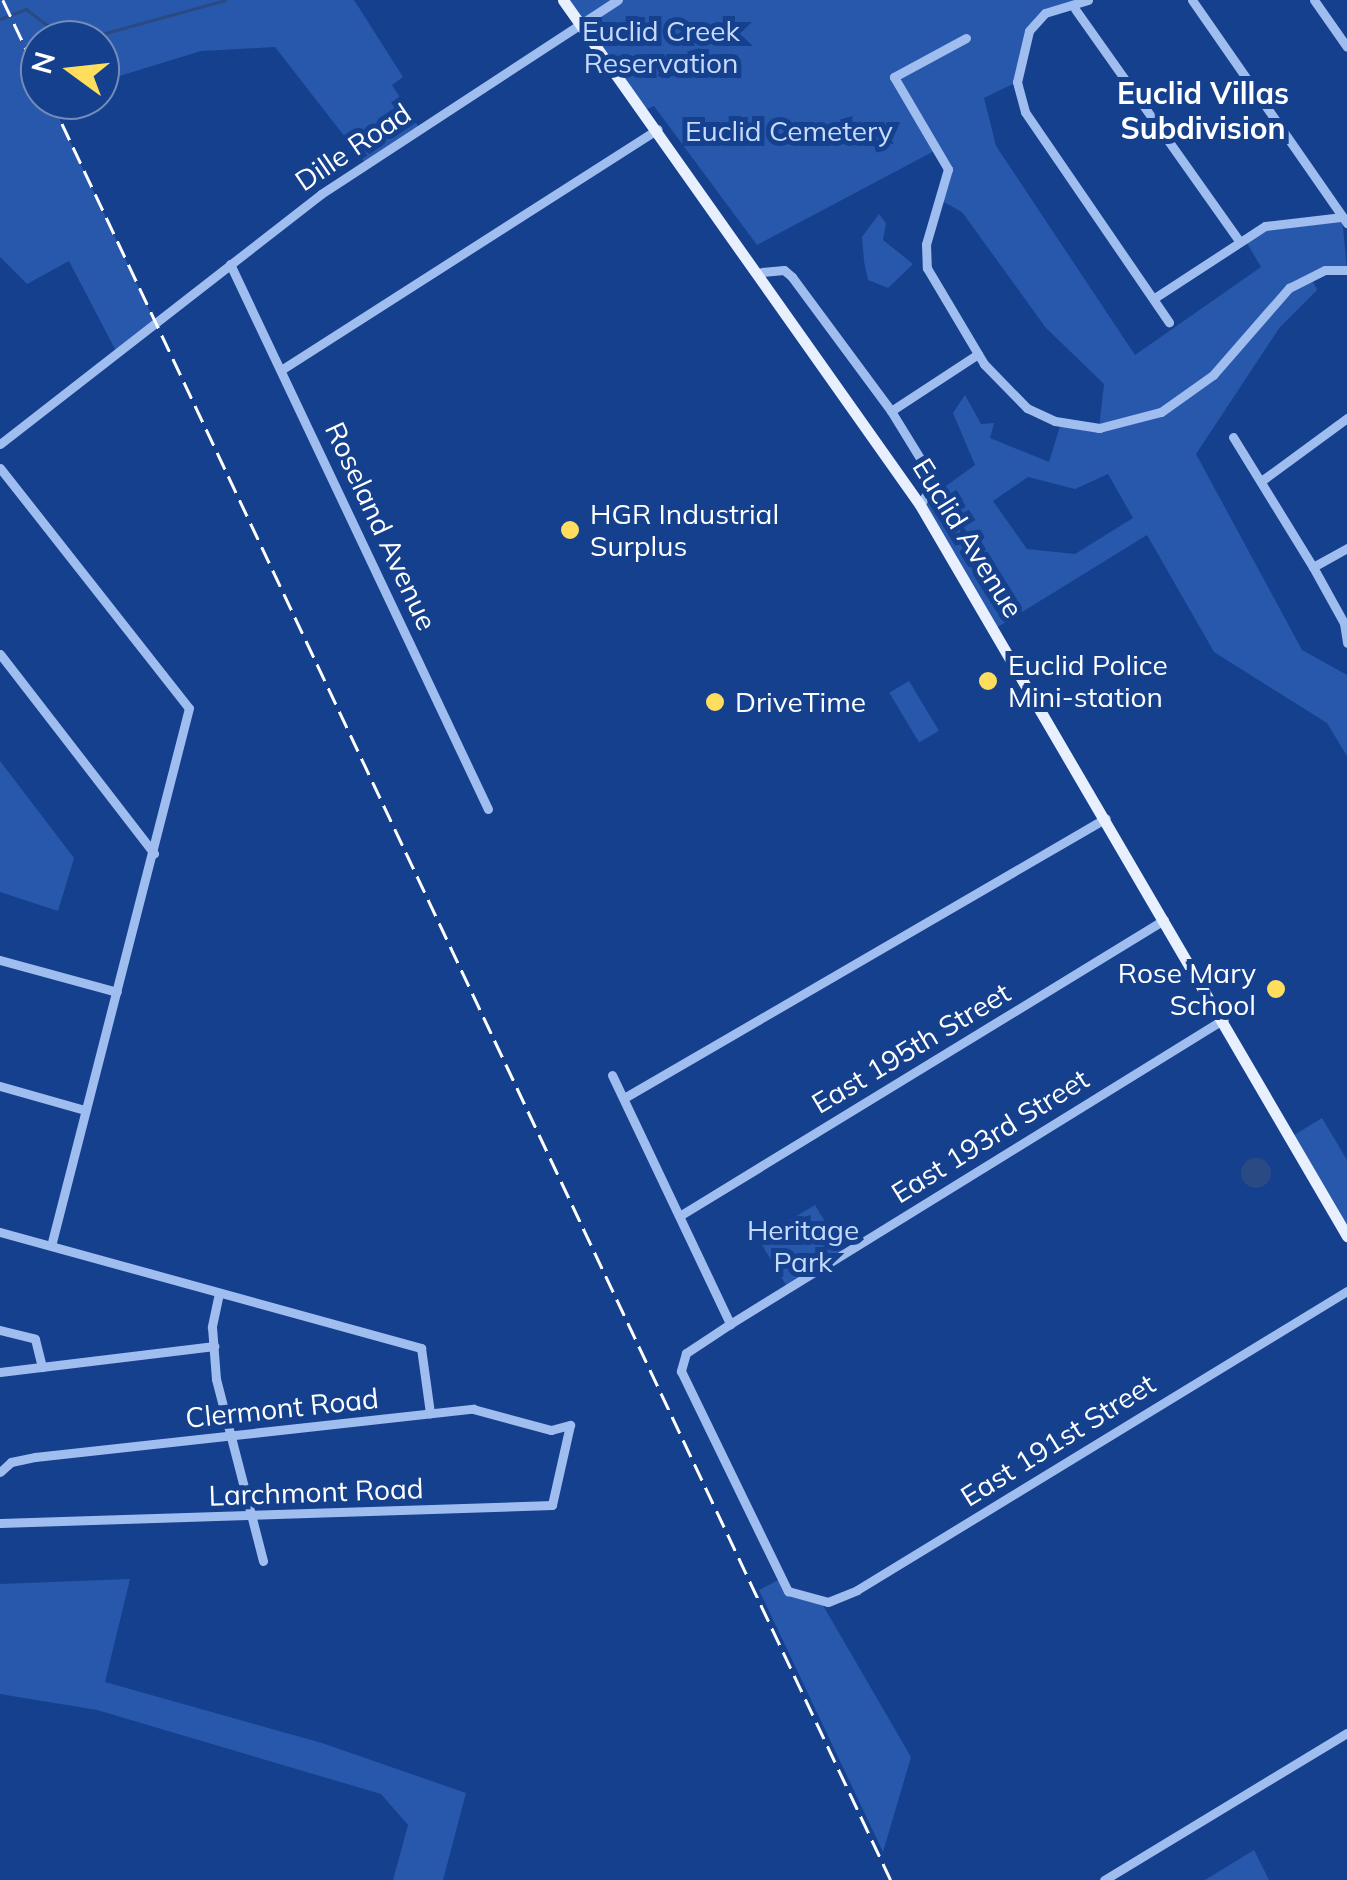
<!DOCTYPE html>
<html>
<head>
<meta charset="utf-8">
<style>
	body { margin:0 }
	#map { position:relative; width:1347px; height:1880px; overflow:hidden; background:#15408d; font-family:Mulish,sans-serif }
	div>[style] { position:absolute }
	.green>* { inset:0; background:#2858ac; transform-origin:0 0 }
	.water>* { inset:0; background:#2a4a83 }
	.round { border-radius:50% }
	.stream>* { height:2.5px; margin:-1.25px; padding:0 1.25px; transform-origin:1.25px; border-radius:1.25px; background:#2a4a83 }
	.minor>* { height:9px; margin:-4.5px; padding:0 4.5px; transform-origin:4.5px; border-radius:4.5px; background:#a0bdf0 }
	.major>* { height:11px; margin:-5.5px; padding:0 5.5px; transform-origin:5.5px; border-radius:5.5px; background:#e8efff }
	.rail>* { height:2.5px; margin-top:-1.25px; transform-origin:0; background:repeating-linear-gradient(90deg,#fff 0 18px,transparent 0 26px) }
	.dots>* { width:28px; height:28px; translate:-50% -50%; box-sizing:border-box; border:5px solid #15408d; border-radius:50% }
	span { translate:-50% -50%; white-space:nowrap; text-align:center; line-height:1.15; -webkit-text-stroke:10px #15408d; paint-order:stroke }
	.park-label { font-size:28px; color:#c6dafb }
	.street-label { font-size:28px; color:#fff }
	.poi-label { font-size:28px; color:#fff }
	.left { translate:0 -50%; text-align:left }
	.right { translate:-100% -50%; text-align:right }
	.neighbourhood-label { font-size:30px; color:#fff; font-weight:700 }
	.north { position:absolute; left:20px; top:20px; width:100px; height:100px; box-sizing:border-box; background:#15408d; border:2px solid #738cbb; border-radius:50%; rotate:285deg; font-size:28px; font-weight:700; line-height:40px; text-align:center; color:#fff }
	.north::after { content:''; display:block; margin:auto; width:35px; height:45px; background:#ffde5e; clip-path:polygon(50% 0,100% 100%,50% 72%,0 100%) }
</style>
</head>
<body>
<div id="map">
	<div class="green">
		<i style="clip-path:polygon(0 0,354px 0,403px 77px,392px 85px,420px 129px,366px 164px,275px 47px,201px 51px,100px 82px,100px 40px,40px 40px,40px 100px,61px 100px,53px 105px,155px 322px,117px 353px,69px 261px,27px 284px,0 257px)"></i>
		<i style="clip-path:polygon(evenodd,563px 0,1088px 0,1045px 13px,1029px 31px,1017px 82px,984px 98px,996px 146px,1135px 355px,1261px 267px,1244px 238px,1265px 226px,1342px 217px,1347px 270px,1310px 275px,1317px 290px,1280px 327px,1196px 454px,1302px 650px,1347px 675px,1347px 756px,1327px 723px,1214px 652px,1147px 535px,996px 628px,920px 505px,975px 465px,953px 413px,965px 395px,981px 424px,994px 423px,990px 438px,1049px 462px,1061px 423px,1099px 428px,1104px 384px,1046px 328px,962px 212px,942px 201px,949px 178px,938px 149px,757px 245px,654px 106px,645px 110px,563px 0,1108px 474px,1133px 518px,1075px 554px,1027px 549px,993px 501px,1028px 477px,1075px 489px,1108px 474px)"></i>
		<i style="clip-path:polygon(879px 214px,886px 223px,883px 240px,913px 264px,888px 288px,868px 280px,864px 261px,862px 237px)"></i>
		<i style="left:909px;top:681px;width:58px;height:23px;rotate:59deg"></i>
		<i style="clip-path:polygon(0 761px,74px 858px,58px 911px,0 892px)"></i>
		<i style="clip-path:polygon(1322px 1118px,1347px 1160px,1347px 1236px,1291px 1137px)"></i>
		<i style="left:815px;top:1205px;width:56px;height:66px;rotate:59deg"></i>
		<i style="clip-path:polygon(782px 1578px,788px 1591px,821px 1602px,911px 1757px,883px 1852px,759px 1590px)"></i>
		<i style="clip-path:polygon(130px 1579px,105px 1682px,322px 1743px,466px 1793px,443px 1880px,393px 1880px,408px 1825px,381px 1794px,97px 1710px,0 1694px,0 1584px)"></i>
		<i style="clip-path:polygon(1254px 1850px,1269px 1880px,1205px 1880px)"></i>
	</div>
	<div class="water">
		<i class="round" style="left:1241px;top:1158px;width:30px;height:30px"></i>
	</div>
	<div class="stream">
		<i style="left:0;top:19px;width:28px;rotate:-21deg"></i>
		<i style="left:26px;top:9px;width:36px;rotate:37deg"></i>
		<i style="left:55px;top:31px;width:36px;rotate:9deg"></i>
		<i style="left:91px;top:37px;width:139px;rotate:-15.4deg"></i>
	</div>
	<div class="minor">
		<i style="left:1088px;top:0;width:45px;rotate:163.2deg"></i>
		<i style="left:1045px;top:13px;width:24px;rotate:132deg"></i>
		<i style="left:1029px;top:31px;width:52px;rotate:103.2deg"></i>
		<i style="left:1017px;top:82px;width:31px;rotate:75deg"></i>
		<i style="left:1025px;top:112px;width:255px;rotate:55.6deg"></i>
		<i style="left:1192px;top:0;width:272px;rotate:55.2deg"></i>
		<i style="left:1314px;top:0;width:57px;rotate:54.9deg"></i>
		<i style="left:1075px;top:9px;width:284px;rotate:54.7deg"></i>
		<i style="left:966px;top:38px;width:82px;rotate:151.6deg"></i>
		<i style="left:894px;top:77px;width:107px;rotate:59.6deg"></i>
		<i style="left:948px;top:169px;width:78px;rotate:106.3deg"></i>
		<i style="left:926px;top:244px;width:24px;rotate:88deg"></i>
		<i style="left:927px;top:268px;width:112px;rotate:59.3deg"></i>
		<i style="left:984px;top:364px;width:62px;rotate:45.7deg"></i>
		<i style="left:1027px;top:408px;width:31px;rotate:25deg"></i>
		<i style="left:1055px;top:421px;width:45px;rotate:9deg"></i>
		<i style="left:1099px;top:428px;width:64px;rotate:-14.5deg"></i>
		<i style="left:1161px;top:412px;width:64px;rotate:-35.4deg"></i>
		<i style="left:1213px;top:375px;width:116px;rotate:-48.9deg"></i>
		<i style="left:1289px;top:288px;width:40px;rotate:-26.6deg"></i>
		<i style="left:1325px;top:270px;width:22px"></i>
		<i style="left:230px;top:264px;width:603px;rotate:64.67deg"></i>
		<i style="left:762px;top:272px;width:22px;rotate:-5deg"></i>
		<i style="left:784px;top:270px;width:11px;rotate:41deg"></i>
		<i style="left:792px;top:277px;width:167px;rotate:53.5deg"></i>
		<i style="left:891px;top:411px;width:82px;rotate:58.4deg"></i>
		<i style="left:934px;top:481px;width:28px;rotate:120deg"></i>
		<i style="left:1156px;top:297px;width:130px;rotate:-33.1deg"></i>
		<i style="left:1265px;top:226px;width:78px;rotate:-6.7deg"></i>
		<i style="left:281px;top:370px;width:447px;rotate:-32.6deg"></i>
		<i style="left:891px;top:411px;width:104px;rotate:-33.2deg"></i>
		<i style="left:1233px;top:437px;width:153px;rotate:58.4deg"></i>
		<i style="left:1313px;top:567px;width:64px;rotate:61deg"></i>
		<i style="left:1344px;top:623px;width:20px;rotate:81deg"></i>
		<i style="left:0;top:444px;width:407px;rotate:-37.9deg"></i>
		<i style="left:321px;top:194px;width:355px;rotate:-33.2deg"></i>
		<i style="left:0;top:468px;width:305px;rotate:51.8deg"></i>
		<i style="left:189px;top:708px;width:555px;rotate:104.39deg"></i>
		<i style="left:1264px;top:479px;width:103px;rotate:-36.3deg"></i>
		<i style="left:1313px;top:567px;width:39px;rotate:-29deg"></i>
		<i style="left:0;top:654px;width:252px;rotate:52.3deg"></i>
		<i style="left:0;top:960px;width:121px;rotate:15.3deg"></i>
		<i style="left:1224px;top:1019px;width:581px;rotate:148.31deg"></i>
		<i style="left:730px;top:1324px;width:53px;rotate:146.6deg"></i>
		<i style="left:686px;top:1353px;width:19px;rotate:106deg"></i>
		<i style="left:681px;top:1371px;width:245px;rotate:64.1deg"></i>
		<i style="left:788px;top:1591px;width:41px;rotate:15.4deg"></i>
		<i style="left:828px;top:1602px;width:31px;rotate:-22deg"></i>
		<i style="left:857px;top:1590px;width:574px;rotate:-31.39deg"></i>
		<i style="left:612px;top:1075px;width:276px;rotate:64.6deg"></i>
		<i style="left:0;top:1086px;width:88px;rotate:15.8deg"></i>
		<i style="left:624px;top:1098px;width:557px;rotate:-30.15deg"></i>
		<i style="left:681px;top:1215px;width:566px;rotate:-31.42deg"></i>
		<i style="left:0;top:1232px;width:437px;rotate:15.4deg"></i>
		<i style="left:421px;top:1348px;width:66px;rotate:82.1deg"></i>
		<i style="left:219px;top:1293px;width:35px;rotate:102deg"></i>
		<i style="left:212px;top:1327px;width:52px;rotate:85.6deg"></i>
		<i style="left:216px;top:1379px;width:188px;rotate:75.5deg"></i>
		<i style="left:0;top:1330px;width:36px;rotate:14deg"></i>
		<i style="left:35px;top:1339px;width:29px;rotate:76deg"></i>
		<i style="left:0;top:1372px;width:216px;rotate:-6.9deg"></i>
		<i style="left:0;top:1472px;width:15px;rotate:-42deg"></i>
		<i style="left:11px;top:1462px;width:25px;rotate:-12deg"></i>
		<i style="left:35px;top:1457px;width:441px;rotate:-6.3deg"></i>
		<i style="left:473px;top:1409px;width:81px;rotate:15.1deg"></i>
		<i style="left:551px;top:1430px;width:20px;rotate:-15deg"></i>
		<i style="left:570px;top:1425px;width:82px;rotate:102.7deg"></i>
		<i style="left:552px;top:1505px;width:552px;rotate:178.13deg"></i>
		<i style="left:1104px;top:1880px;width:284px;rotate:-31.2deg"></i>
	</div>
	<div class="major">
		<i style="left:563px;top:0;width:618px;rotate:54.74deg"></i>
		<i style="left:920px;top:505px;width:847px;rotate:59.71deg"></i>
	</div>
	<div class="rail">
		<i style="left:3px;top:0;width:86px;rotate:64.6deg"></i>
		<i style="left:51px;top:100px;width:1968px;rotate:64.74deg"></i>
	</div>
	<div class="dots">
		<i style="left:570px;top:530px;background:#ffde5e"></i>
		<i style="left:988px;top:681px;background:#ffde5e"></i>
		<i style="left:715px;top:702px;background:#ffde5e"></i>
		<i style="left:1276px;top:989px;background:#ffde5e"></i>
	</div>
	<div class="park-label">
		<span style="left:661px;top:47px">Euclid Creek<br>Reservation</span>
		<span style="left:789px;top:131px">Euclid Cemetery</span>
		<span style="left:803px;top:1246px">Heritage<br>Park</span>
	</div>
	<div class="street-label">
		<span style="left:353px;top:147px;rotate:-34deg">Dille Road</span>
		<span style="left:381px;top:526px;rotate:65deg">Roseland Avenue</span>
		<span style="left:968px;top:538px;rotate:58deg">Euclid Avenue</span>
		<span style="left:911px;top:1048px;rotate:-31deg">East 195th Street</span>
		<span style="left:990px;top:1136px;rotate:-32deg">East 193rd Street</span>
		<span style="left:282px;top:1408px;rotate:-6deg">Clermont Road</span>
		<span style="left:1058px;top:1440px;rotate:-32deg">East 191st Street</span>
		<span style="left:316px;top:1492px;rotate:-2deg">Larchmont Road</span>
	</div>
	<div class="poi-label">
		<span class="left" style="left:590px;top:530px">HGR Industrial<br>Surplus</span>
		<span class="left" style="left:1008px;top:681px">Euclid Police<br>Mini-station</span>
		<span class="left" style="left:735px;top:702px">DriveTime</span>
		<span class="right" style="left:1256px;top:989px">Rose Mary<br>School</span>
	</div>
	<div class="neighbourhood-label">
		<span style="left:1203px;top:110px">Euclid Villas<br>Subdivision</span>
	</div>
	<div class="north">N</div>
</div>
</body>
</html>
